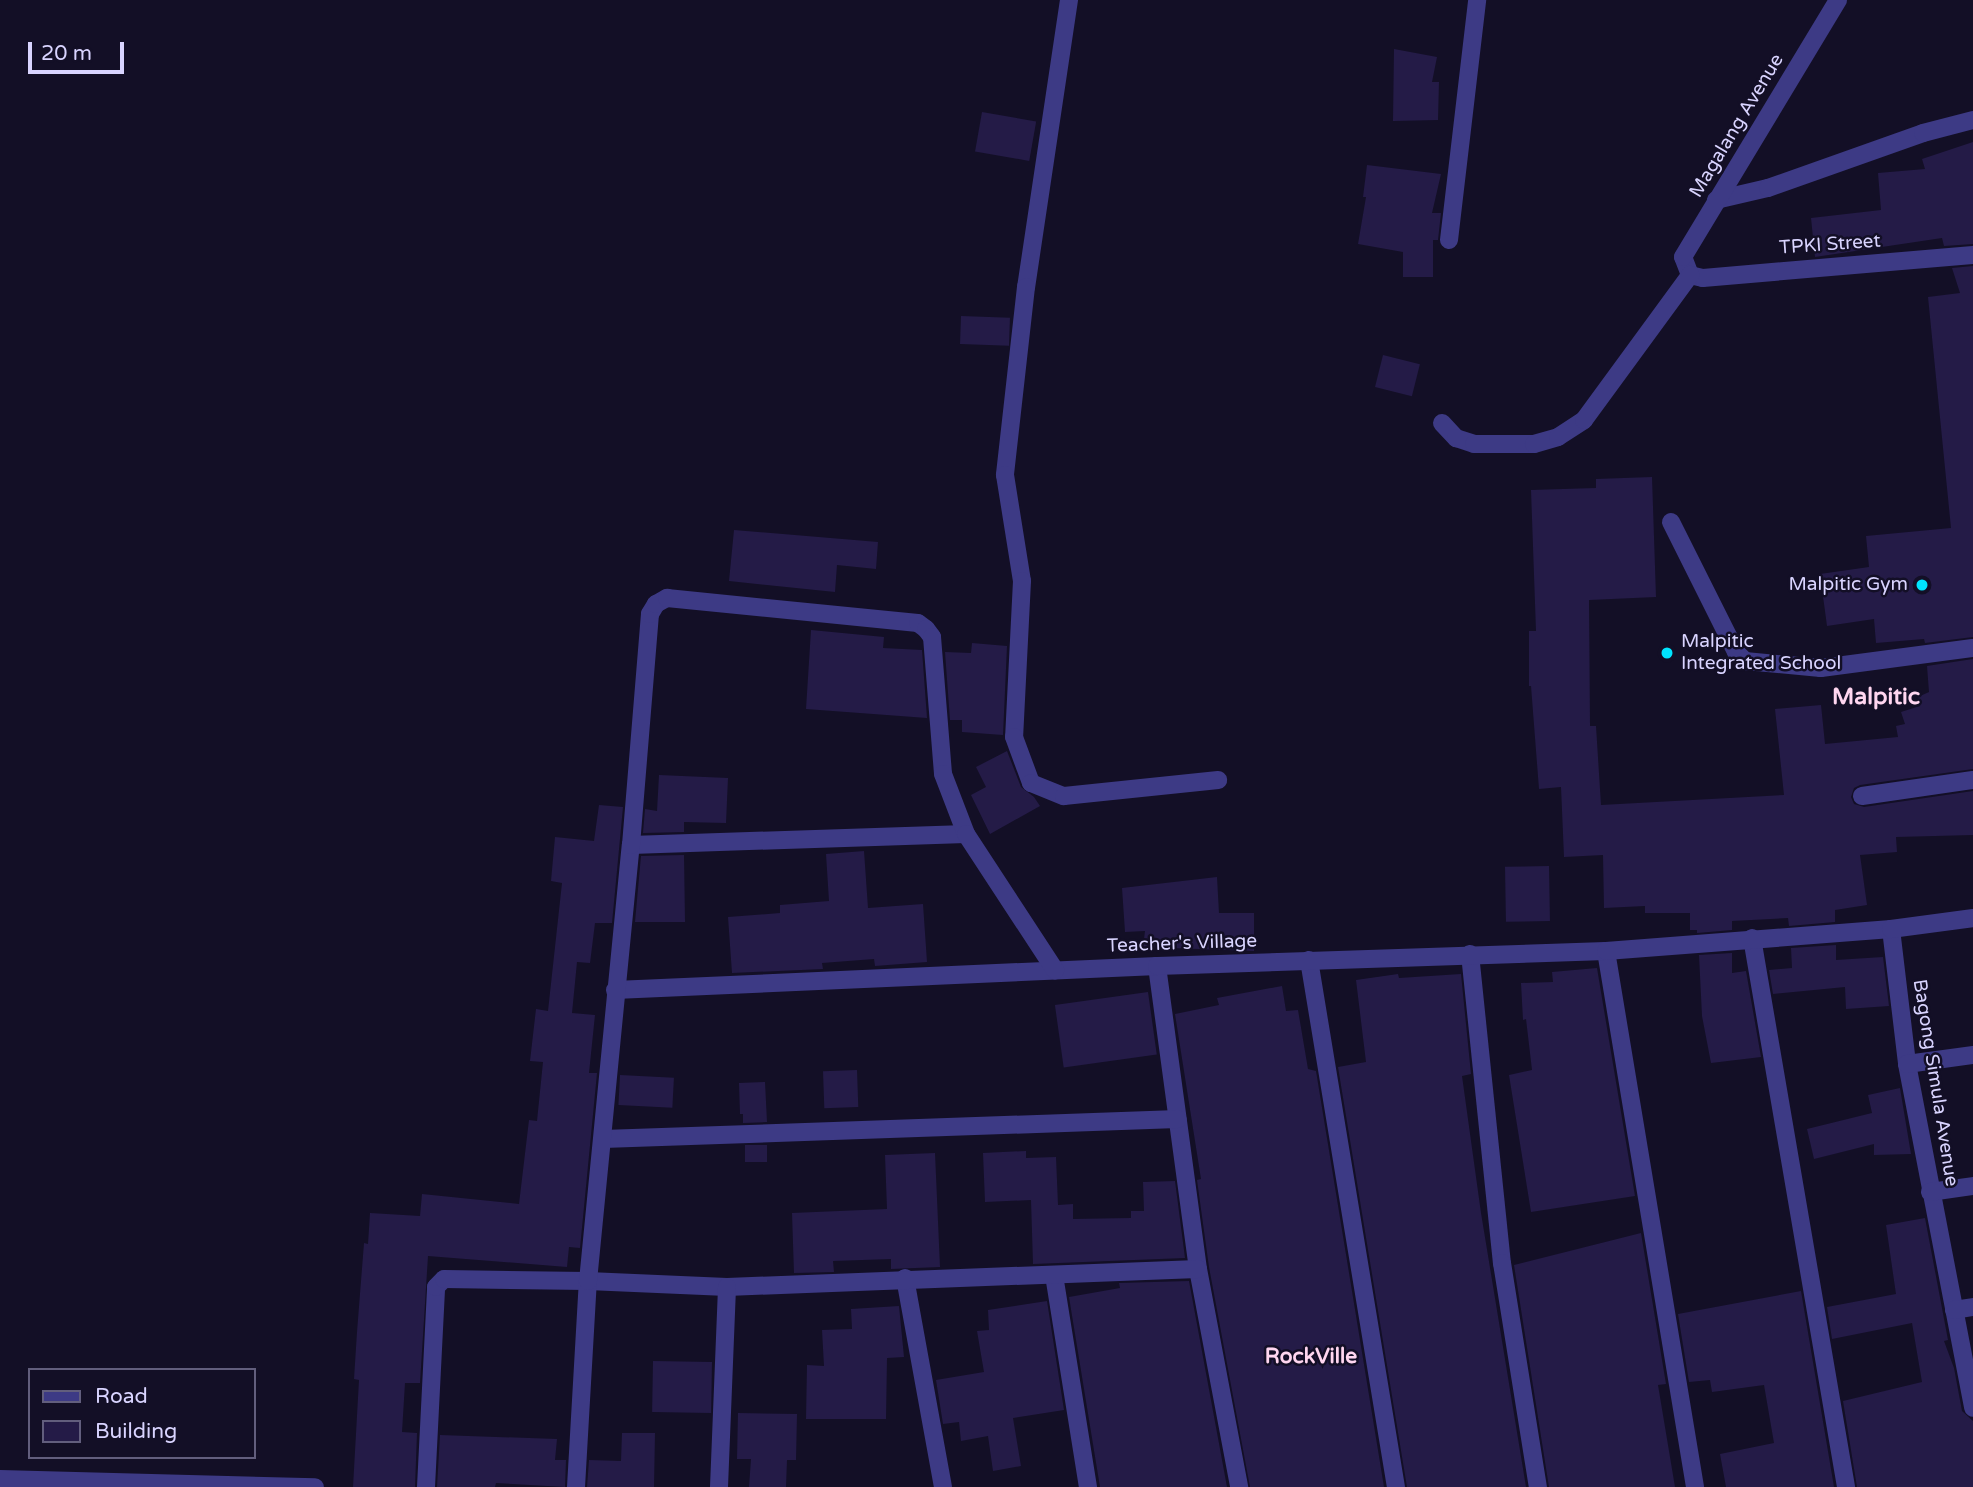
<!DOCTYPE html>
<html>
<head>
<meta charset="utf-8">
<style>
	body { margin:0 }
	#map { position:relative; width:1973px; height:1487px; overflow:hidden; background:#130f26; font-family:"Varela Round",sans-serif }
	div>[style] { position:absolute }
	.building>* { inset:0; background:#241b47; transform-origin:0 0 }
	.minor>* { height:18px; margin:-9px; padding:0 9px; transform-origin:9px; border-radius:9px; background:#3d3a85 }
	.dots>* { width:19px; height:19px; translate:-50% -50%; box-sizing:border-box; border:4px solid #130f26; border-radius:50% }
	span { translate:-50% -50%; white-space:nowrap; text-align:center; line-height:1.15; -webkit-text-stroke:5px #130f26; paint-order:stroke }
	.street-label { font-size:19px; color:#d9d4ff }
	.poi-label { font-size:19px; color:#d9d4ff }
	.right { translate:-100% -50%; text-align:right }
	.left { translate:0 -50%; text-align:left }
	.neighbourhood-label { font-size:21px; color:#ffd6f0; font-weight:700 }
	.quarter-label { font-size:23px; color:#ffd6f0; font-weight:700 }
	.legend { position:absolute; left:28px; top:1368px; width:228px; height:91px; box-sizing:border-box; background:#130f26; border:2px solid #625e7d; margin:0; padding:9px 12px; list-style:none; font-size:21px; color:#d9d4ff }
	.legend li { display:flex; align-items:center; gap:14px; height:35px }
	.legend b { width:35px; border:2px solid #625e7d }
	.scale { position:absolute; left:28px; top:42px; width:96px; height:32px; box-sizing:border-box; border:4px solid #d9d4ff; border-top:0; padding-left:9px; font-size:21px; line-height:24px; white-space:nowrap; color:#d9d4ff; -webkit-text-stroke:5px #130f26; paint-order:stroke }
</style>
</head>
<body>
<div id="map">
	<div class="building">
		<i style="clip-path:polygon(1394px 49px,1437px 57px,1432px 82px,1439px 82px,1438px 120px,1393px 121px)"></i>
		<i style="left:982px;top:112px;width:55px;height:40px;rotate:10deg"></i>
		<i style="clip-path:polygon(1973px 142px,1973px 244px,1944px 246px,1942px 238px,1815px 257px,1811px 218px,1881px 210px,1878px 173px,1925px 169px,1922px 159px)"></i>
		<i style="clip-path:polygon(1367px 165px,1441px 174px,1432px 213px,1441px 213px,1438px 240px,1433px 240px,1433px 277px,1403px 277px,1403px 252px,1358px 244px,1366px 197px,1363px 197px)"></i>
		<i style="clip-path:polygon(1973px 266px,1973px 637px,1925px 643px,1924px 639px,1876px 643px,1874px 619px,1827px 626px,1820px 574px,1869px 567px,1866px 536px,1951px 528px,1928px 297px,1960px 293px,1952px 268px)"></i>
		<i style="left:961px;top:316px;width:49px;height:28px;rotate:2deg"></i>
		<i style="left:1383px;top:355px;width:38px;height:33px;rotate:14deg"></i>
		<i style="clip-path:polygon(1652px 477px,1656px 597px,1589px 600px,1590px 726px,1596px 726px,1601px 805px,1784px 795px,1775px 709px,1821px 705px,1825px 744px,1898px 737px,1896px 726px,1905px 724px,1901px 712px,1920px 706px,1918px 697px,1929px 692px,1927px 666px,1973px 659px,1973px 769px,1860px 785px,1854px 788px,1851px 797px,1854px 804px,1864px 807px,1973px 791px,1973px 835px,1896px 837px,1897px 852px,1860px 855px,1867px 905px,1835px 910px,1835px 922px,1789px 926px,1788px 918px,1732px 921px,1732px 930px,1697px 933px,1697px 930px,1690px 930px,1690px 913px,1645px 913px,1645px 906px,1604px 908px,1603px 855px,1564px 857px,1561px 787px,1539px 789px,1531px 686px,1529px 686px,1529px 631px,1536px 631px,1531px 490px,1596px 488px,1596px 479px)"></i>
		<i style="clip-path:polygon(734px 530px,878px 542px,876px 569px,837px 565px,835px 592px,729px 581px)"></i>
		<i style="clip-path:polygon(811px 630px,884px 637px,883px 648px,922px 650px,927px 718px,806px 709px)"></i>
		<i style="clip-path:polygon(972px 643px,1007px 646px,1003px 735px,962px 732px,962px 720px,950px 720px,945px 652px,971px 653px)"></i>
		<i style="clip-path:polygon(1007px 751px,1021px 787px,1034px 797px,1040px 806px,990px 834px,971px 795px,986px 787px,976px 767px)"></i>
		<i style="clip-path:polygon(659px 775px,728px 778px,726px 823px,684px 822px,684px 832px,643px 833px,645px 809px,657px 811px)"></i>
		<i style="clip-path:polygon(599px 805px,623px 807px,612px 923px,595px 923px,590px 963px,577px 962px,572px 1013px,595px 1015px,589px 1073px,597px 1073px,580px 1248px,569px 1247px,567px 1267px,428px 1256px,420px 1383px,405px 1383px,402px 1432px,417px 1433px,415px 1487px,353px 1487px,359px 1380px,354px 1379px,357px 1332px,364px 1243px,368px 1244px,370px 1213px,420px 1216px,422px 1194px,519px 1204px,529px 1120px,537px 1121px,543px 1062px,530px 1061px,536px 1009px,548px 1011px,562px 883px,551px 881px,555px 837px,594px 841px)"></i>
		<i style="clip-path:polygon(864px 851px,868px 908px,923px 904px,927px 962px,875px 966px,874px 959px,822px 963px,823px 969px,732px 973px,728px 917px,780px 913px,780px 905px,829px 901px,826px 854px)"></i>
		<i style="clip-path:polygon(684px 855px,685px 922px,635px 922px,641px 856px)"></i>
		<i style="left:1549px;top:866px;width:55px;height:44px;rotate:89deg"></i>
		<i style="clip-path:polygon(1217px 877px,1219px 913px,1254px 913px,1254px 951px,1143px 947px,1145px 931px,1125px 932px,1122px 888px)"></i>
		<i style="clip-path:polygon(1836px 945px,1836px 960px,1883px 957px,1889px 1006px,1846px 1009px,1845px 987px,1773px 994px,1769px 970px,1792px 968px,1791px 948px)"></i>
		<i style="clip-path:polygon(1732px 953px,1732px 973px,1746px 971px,1761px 1057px,1711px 1063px,1702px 1016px,1699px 955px)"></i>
		<i style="clip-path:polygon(1597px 968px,1635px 1196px,1531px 1212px,1509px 1075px,1532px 1070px,1526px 1019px,1523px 1020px,1521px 983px,1553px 982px,1552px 972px)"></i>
		<i style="clip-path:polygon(1398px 974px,1399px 978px,1461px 974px,1471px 1074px,1462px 1076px,1481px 1213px,1526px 1487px,1407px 1487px,1338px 1067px,1366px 1062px,1356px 980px)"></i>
		<i style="clip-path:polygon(1282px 986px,1286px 1011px,1298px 1010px,1308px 1069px,1316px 1071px,1384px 1487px,1250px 1487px,1209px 1267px,1197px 1180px,1201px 1179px,1175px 1014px,1219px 1005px,1217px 998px)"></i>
		<i style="left:1148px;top:992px;width:63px;height:94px;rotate:82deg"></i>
		<i style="left:857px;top:1070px;width:37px;height:34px;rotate:88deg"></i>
		<i style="left:620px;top:1075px;width:54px;height:30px;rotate:3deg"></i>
		<i style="clip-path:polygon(765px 1082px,767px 1122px,743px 1123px,743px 1114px,740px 1114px,739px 1083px)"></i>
		<i style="clip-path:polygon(1900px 1088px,1911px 1154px,1874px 1155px,1874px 1144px,1814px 1159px,1807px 1129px,1872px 1113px,1868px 1095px)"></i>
		<i style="left:745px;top:1145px;width:22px;height:17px"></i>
		<i style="clip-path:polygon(1026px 1151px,1026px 1158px,1056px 1157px,1058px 1205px,1073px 1204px,1073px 1219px,1131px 1218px,1131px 1211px,1144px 1211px,1143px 1182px,1175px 1181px,1185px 1258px,1033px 1264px,1031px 1200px,985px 1202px,983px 1153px)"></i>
		<i style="clip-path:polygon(935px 1153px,940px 1267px,891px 1269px,891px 1259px,833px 1261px,834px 1272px,794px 1273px,792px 1213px,887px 1209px,885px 1155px)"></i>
		<i style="clip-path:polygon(1925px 1218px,1948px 1340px,1944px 1341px,1954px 1368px,1962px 1411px,1973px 1421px,1973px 1487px,1857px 1487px,1843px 1401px,1922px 1382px,1912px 1323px,1832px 1339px,1827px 1307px,1896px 1294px,1886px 1225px)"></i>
		<i style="clip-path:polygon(1641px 1233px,1666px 1384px,1658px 1385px,1675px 1487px,1549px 1487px,1514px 1265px)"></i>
		<i style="clip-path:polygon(1189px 1281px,1227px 1487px,1100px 1487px,1069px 1297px,1120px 1288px,1119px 1283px)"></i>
		<i style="clip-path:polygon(1801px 1291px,1834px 1487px,1726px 1487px,1720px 1454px,1774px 1443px,1764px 1385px,1712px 1392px,1710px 1380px,1689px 1382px,1678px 1314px)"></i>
		<i style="clip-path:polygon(1047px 1301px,1064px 1410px,1013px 1418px,1021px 1466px,993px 1471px,988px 1436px,961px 1441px,959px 1422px,943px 1424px,936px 1380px,984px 1372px,977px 1331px,989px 1330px,988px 1310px)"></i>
		<i style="clip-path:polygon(899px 1306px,904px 1357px,887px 1358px,886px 1419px,806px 1419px,807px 1365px,824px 1366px,822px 1330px,852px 1329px,851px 1309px)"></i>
		<i style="left:653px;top:1361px;width:59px;height:51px;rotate:1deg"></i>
		<i style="clip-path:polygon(738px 1413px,797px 1414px,796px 1460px,787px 1460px,786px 1487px,749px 1487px,751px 1459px,737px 1459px)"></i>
		<i style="clip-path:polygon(622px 1433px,655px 1433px,654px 1487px,587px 1487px,589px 1460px,621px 1461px)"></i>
		<i style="clip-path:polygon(440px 1435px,557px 1439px,555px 1460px,566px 1460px,565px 1487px,496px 1483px,495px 1487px,437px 1487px)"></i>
	</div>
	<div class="minor">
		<i style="left:1069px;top:0;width:290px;rotate:98.5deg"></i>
		<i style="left:1026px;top:287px;width:189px;rotate:96.4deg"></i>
		<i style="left:1005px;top:475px;width:107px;rotate:80.9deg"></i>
		<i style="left:1022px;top:581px;width:156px;rotate:92.9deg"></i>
		<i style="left:1014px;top:737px;width:49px;rotate:69.7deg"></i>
		<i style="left:1031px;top:783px;width:35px;rotate:22deg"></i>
		<i style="left:1064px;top:796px;width:155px;rotate:-5.9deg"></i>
		<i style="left:1716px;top:200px;width:53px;rotate:-13deg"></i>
		<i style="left:1768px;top:188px;width:164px;rotate:-19.5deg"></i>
		<i style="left:1923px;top:133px;width:52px;rotate:-14.6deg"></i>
		<i style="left:1449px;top:240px;width:242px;rotate:-83.3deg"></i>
		<i style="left:1690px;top:275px;width:19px;rotate:-111deg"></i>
		<i style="left:1683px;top:257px;width:300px;rotate:-58.9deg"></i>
		<i style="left:1690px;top:275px;width:13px;rotate:13deg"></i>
		<i style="left:1703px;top:278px;width:271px;rotate:-4.9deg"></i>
		<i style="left:1442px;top:423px;width:21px;rotate:47deg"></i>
		<i style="left:1456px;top:438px;width:19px;rotate:18deg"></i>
		<i style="left:1474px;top:444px;width:60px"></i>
		<i style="left:1534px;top:444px;width:25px;rotate:-16deg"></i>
		<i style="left:1558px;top:437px;width:31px;rotate:-33deg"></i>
		<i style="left:1584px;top:420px;width:180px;rotate:-53.8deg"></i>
		<i style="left:1671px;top:522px;width:145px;rotate:63.4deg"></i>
		<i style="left:1736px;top:652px;width:13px;rotate:45deg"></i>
		<i style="left:1745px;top:661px;width:76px;rotate:5.3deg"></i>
		<i style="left:1821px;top:668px;width:153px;rotate:-7.5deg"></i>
		<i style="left:1862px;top:796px;width:112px;rotate:-8.2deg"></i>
		<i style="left:631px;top:845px;width:335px;rotate:-1.9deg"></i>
		<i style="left:1891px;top:929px;width:136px;rotate:83.2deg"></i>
		<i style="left:1907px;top:1064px;width:350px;rotate:79.1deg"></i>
		<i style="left:1752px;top:938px;width:557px;rotate:80.28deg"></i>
		<i style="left:1606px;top:951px;width:543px;rotate:80.57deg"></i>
		<i style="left:1470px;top:954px;width:311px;rotate:84.1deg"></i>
		<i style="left:1502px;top:1263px;width:227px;rotate:80.9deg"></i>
		<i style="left:1309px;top:960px;width:534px;rotate:80.63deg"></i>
		<i style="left:1157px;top:966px;width:306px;rotate:82.3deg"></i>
		<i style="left:1198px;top:1269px;width:222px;rotate:79.3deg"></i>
		<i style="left:615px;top:990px;width:543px;rotate:-2.54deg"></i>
		<i style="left:1157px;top:966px;width:449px;rotate:-1.9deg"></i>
		<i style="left:1606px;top:951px;width:286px;rotate:-4.4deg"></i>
		<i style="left:1891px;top:929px;width:83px;rotate:-7.6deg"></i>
		<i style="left:1907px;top:1064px;width:67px;rotate:-7.8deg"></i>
		<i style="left:603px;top:1139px;width:575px;rotate:-1.99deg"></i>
		<i style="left:1930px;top:1192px;width:43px;rotate:-7.9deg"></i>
		<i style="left:1054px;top:1275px;width:215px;rotate:80.9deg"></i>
		<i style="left:905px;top:1278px;width:212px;rotate:79.7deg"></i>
		<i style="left:1954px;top:1310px;width:19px;rotate:-9deg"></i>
		<i style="left:0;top:1479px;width:315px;rotate:1.5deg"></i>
		<i style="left:426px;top:1487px;width:200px;rotate:-87.1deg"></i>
		<i style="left:436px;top:1287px;width:11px;rotate:-45deg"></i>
		<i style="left:444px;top:1279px;width:144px;rotate:0.8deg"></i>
		<i style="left:588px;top:1281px;width:139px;rotate:2.5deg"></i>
		<i style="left:727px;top:1287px;width:471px;rotate:-2.2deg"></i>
		<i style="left:576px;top:1487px;width:206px;rotate:-86.7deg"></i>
		<i style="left:588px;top:1281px;width:438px;rotate:-84.4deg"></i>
		<i style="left:631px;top:845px;width:232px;rotate:-85.3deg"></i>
		<i style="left:650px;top:614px;width:12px;rotate:-59deg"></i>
		<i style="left:656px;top:604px;width:13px;rotate:-29deg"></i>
		<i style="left:667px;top:598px;width:252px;rotate:5.7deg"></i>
		<i style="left:918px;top:623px;width:10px;rotate:37deg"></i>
		<i style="left:926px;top:629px;width:10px;rotate:53deg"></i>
		<i style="left:932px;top:637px;width:137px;rotate:85.4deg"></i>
		<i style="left:943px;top:774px;width:64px;rotate:69deg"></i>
		<i style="left:966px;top:834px;width:163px;rotate:56.8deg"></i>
		<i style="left:719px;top:1487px;width:200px;rotate:-87.7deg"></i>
	</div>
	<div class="dots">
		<i style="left:1922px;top:585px;background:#00e5ff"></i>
		<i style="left:1667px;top:653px;background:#00e5ff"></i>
	</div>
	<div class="street-label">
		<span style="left:1737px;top:126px;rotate:-59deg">Magalang Avenue</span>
		<span style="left:1830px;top:245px;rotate:-4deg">TPKI Street</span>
		<span style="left:1182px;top:944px;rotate:-2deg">Teacher's Village</span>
		<span style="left:1935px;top:1083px;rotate:81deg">Bagong Simula Avenue</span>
	</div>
	<div class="poi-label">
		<span class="right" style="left:1908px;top:585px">Malpitic Gym</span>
		<span class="left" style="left:1681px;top:653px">Malpitic<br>Integrated School</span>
	</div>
	<div class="neighbourhood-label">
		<span style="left:1311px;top:1357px">RockVille</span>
	</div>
	<div class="quarter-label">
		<span style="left:1876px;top:697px">Malpitic</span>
	</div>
	<ul class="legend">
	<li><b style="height:9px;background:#3d3a85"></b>Road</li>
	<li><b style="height:19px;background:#241b47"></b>Building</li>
	</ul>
	<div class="scale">20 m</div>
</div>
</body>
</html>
